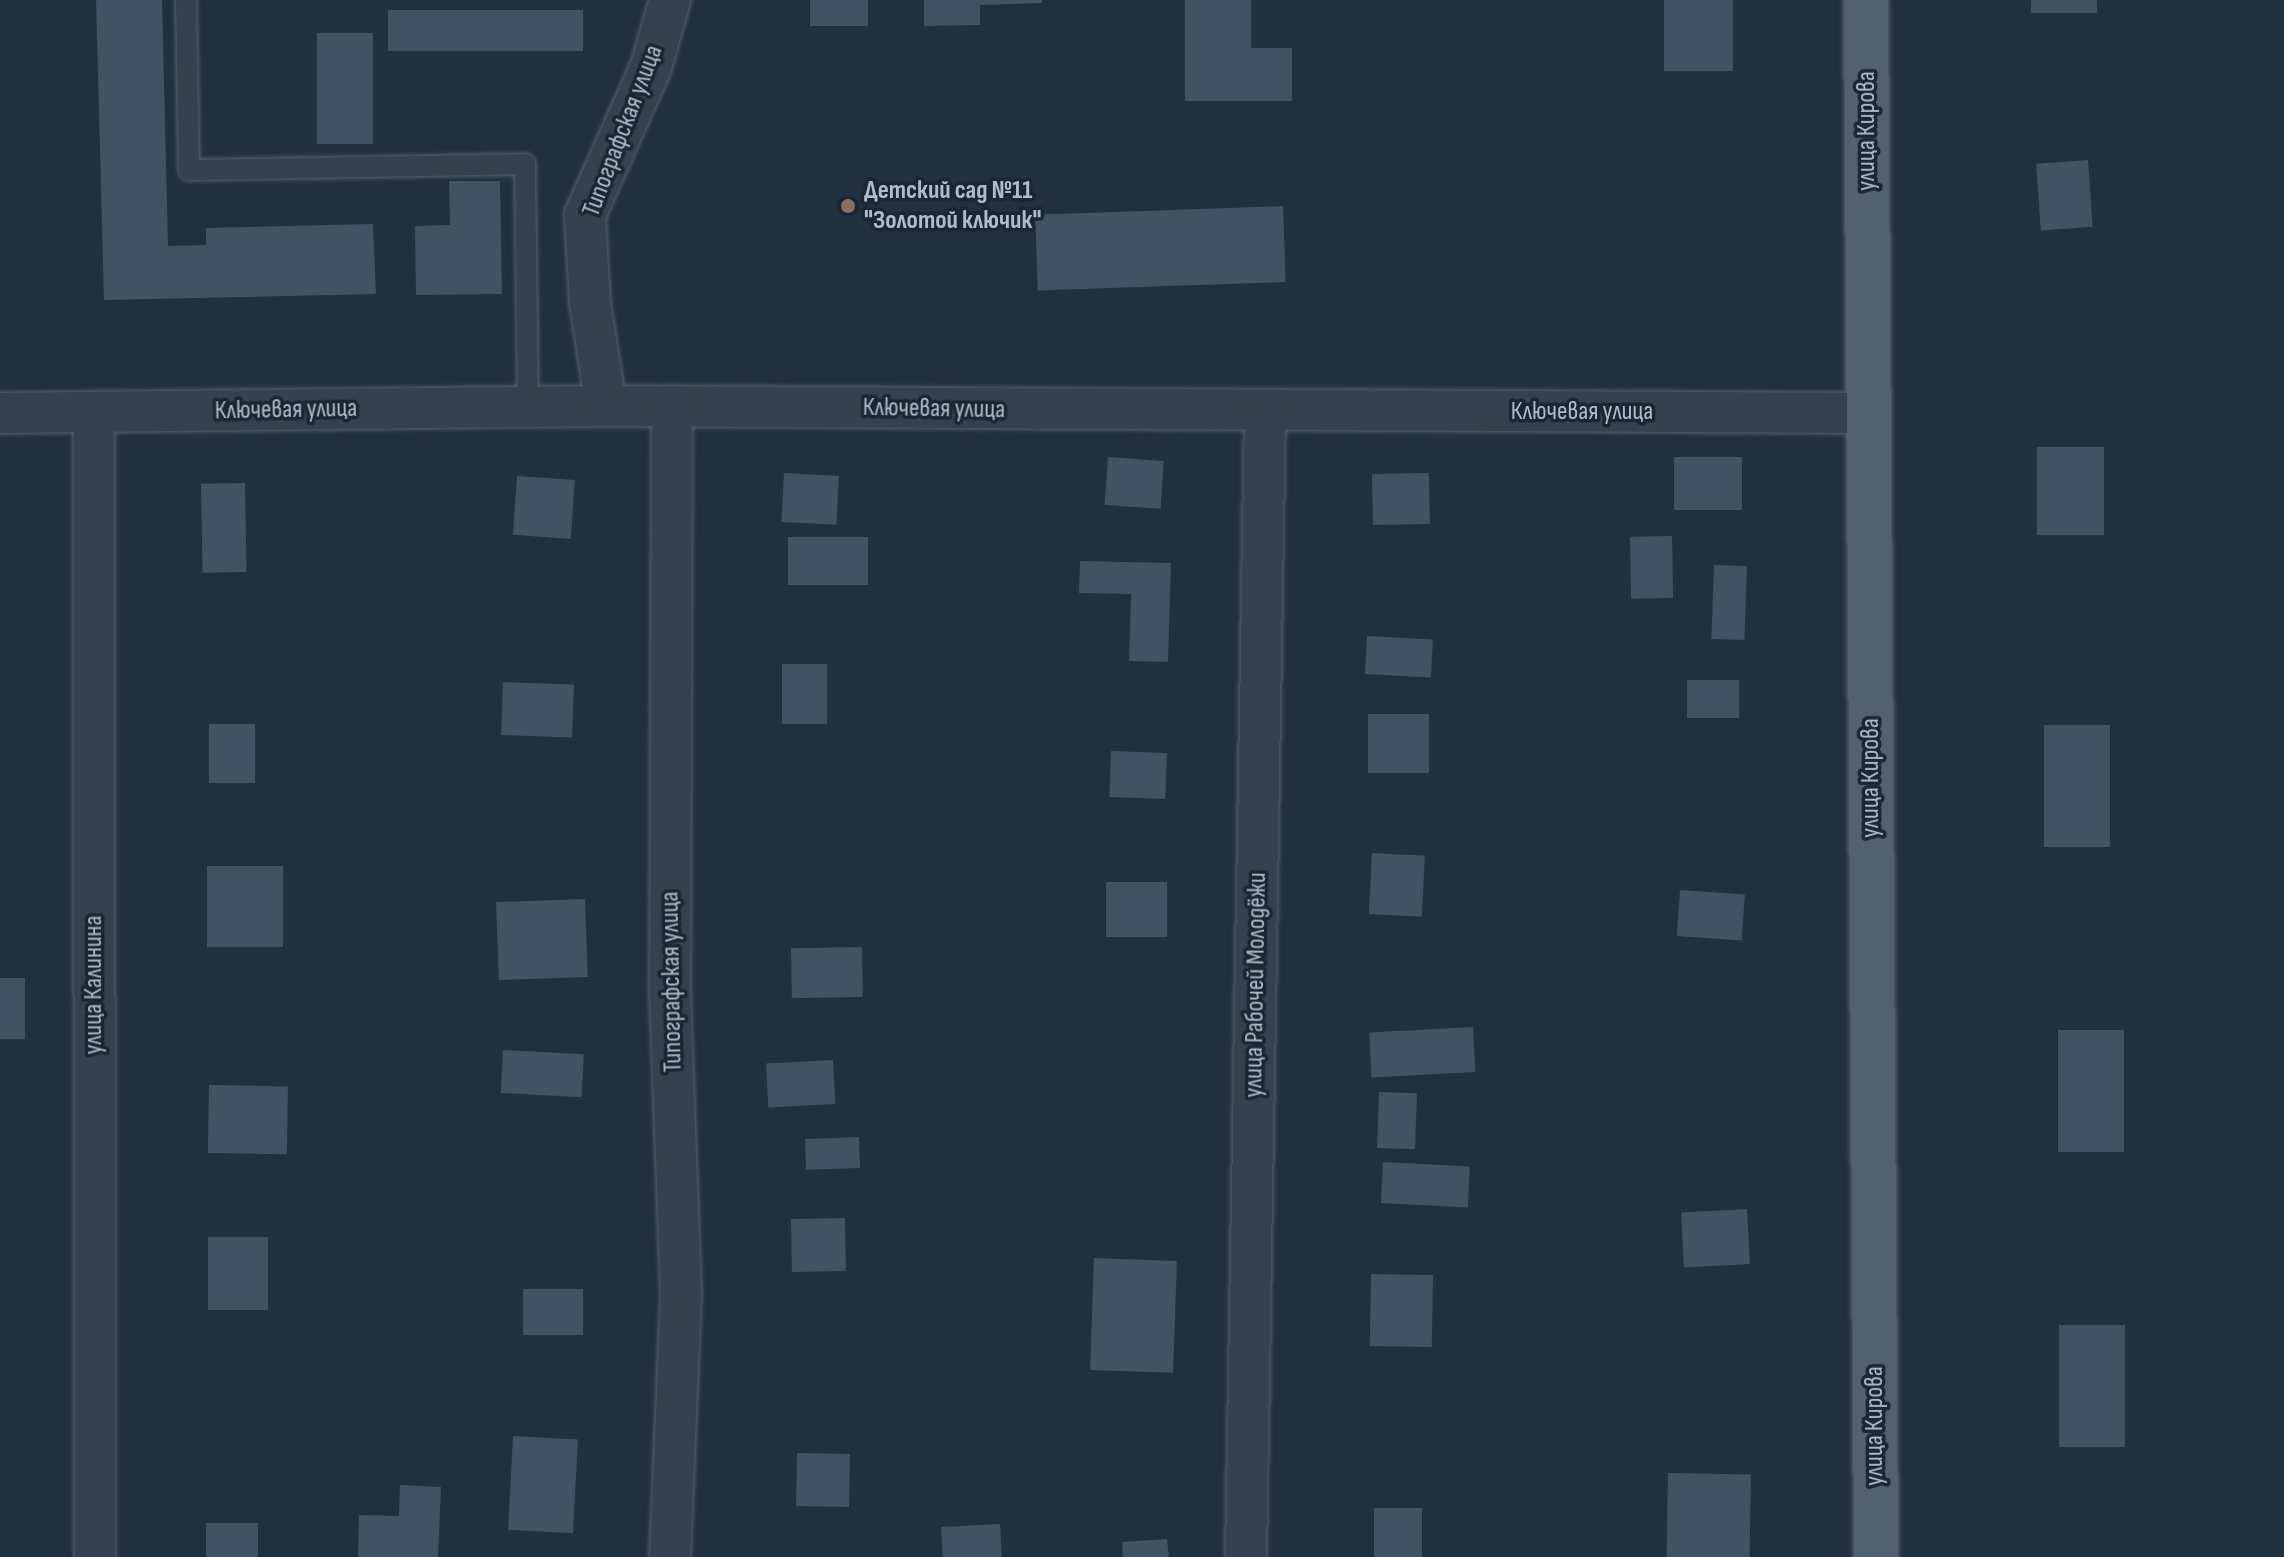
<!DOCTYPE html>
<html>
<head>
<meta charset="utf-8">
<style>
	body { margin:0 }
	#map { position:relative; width:2284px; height:1557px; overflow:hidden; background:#20303f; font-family:"Sofia Sans Condensed",sans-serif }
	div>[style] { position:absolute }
	.building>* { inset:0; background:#415263; transform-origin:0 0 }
	.roads { filter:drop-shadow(0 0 2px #535f6c) drop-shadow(0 0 2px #535f6c) }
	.service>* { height:20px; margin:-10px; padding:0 10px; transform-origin:10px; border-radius:10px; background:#35414e }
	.minor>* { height:40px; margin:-20px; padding:0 20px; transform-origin:20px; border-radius:20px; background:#35414e }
	.primary>* { height:44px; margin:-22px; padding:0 22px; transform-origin:22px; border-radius:22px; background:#52616f }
	.dots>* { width:22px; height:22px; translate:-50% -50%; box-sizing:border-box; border:4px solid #1a2633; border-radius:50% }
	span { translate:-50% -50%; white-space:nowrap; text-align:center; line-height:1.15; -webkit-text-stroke:7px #1a2633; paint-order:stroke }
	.street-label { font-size:26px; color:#b0bcca }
	.poi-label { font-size:26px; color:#b0bcca; font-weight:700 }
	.left { translate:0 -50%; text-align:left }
</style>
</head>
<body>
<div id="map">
	<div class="building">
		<i style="clip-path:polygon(96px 0,162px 0,168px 246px,206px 245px,206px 228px,373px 224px,376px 294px,104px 300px)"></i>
		<i style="left:810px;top:0;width:58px;height:26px"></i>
		<i style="clip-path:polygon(924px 0,1042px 0,1042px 3px,980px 5px,980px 25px,924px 26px)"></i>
		<i style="clip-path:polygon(1185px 0,1251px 0,1251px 48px,1292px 48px,1292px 101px,1185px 101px)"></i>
		<i style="left:1664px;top:0;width:69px;height:71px"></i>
		<i style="left:2031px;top:0;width:66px;height:13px"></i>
		<i style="left:388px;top:10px;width:195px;height:41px"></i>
		<i style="left:317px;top:33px;width:56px;height:111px"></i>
		<i style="left:2088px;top:160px;width:67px;height:52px;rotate:86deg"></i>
		<i style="clip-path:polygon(449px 181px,500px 181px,502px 294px,416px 295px,415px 226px,450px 225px)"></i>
		<i style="left:1283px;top:206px;width:76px;height:248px;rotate:88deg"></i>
		<i style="left:2037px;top:447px;width:67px;height:88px"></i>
		<i style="left:1108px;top:457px;width:56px;height:48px;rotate:4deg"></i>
		<i style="left:1674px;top:457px;width:68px;height:53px"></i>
		<i style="left:784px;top:473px;width:55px;height:49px;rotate:3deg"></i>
		<i style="left:1429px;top:473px;width:51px;height:57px;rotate:89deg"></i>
		<i style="left:517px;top:476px;width:58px;height:59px;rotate:4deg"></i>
		<i style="left:245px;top:483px;width:89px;height:44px;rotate:89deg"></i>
		<i style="left:1672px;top:536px;width:62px;height:42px;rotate:89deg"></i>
		<i style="left:788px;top:537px;width:80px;height:48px"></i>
		<i style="clip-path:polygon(1080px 561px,1171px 563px,1168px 662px,1129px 661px,1131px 594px,1079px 593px)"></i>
		<i style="left:1714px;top:565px;width:33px;height:74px;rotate:2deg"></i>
		<i style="left:1367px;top:636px;width:66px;height:38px;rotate:3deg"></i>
		<i style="left:782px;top:664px;width:45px;height:60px"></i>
		<i style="left:1687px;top:680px;width:52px;height:38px"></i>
		<i style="left:503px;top:682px;width:71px;height:53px;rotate:2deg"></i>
		<i style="left:1368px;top:714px;width:61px;height:59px"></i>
		<i style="left:209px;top:724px;width:46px;height:59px"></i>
		<i style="left:2110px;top:725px;width:122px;height:66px;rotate:90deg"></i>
		<i style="left:1111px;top:751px;width:56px;height:46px;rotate:2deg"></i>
		<i style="left:1372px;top:853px;width:53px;height:61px;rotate:3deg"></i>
		<i style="left:207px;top:866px;width:76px;height:81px"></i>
		<i style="left:1106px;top:882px;width:61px;height:55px"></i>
		<i style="left:1680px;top:890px;width:65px;height:46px;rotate:4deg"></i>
		<i style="left:585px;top:899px;width:78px;height:89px;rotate:88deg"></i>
		<i style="left:862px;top:947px;width:50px;height:71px;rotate:89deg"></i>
		<i style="left:0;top:978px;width:25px;height:61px"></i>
		<i style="left:1473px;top:1027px;width:45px;height:104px;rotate:87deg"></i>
		<i style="left:2058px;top:1030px;width:66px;height:122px"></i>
		<i style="left:503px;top:1050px;width:81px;height:43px;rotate:3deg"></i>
		<i style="left:833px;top:1060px;width:44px;height:67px;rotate:87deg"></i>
		<i style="left:209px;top:1085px;width:79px;height:68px;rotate:1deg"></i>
		<i style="left:1379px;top:1092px;width:38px;height:56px;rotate:2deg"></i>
		<i style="left:859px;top:1137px;width:31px;height:54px;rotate:88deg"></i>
		<i style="left:1383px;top:1162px;width:87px;height:41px;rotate:3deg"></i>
		<i style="left:1747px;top:1209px;width:55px;height:66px;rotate:87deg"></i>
		<i style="left:845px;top:1218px;width:53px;height:54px;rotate:89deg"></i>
		<i style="left:208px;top:1237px;width:60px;height:73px"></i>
		<i style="left:1094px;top:1258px;width:83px;height:112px;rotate:2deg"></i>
		<i style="left:1371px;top:1274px;width:62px;height:72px;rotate:1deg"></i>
		<i style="left:523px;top:1289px;width:60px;height:46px"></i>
		<i style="left:2059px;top:1325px;width:66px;height:122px"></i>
		<i style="left:513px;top:1436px;width:65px;height:94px;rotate:3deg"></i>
		<i style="left:797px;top:1453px;width:53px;height:53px;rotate:1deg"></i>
		<i style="left:1668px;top:1473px;width:83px;height:84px;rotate:1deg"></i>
		<i style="clip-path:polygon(400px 1485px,441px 1487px,438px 1557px,358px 1557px,359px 1515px,399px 1516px)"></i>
		<i style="left:1374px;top:1508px;width:48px;height:49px"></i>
		<i style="left:258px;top:1523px;width:34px;height:52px;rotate:90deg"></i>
		<i style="left:1000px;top:1524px;width:33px;height:59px;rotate:87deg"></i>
		<i style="clip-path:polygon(1167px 1539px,1169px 1557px,1123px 1557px,1122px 1542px)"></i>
	</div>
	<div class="roads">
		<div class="service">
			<i style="left:186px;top:0;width:170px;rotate:89deg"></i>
			<i style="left:189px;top:170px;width:336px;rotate:-1deg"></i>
			<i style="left:525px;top:164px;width:243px;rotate:89.3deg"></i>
		</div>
		<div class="minor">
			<i style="left:606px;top:406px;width:104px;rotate:-98.8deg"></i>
			<i style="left:590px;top:303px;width:88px;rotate:-93.3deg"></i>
			<i style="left:585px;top:215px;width:162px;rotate:-66deg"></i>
			<i style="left:651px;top:67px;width:70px;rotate:-74.2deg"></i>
			<i style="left:0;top:413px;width:606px;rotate:-0.66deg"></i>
			<i style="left:606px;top:406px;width:1263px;rotate:0.32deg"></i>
			<i style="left:94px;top:413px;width:1144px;rotate:89.95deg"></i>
			<i style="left:670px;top:1557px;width:264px;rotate:-87.6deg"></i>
			<i style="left:681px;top:1293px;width:300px;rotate:-92.1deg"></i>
			<i style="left:670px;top:993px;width:587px;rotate:-89.8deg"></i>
			<i style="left:1246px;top:1557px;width:1144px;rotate:-89.05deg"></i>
		</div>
		<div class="primary">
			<i style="left:1866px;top:0;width:1557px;rotate:89.63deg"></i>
		</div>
	</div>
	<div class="dots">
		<i style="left:848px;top:206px;background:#8d6e63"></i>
	</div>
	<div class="street-label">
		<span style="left:623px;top:131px;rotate:-69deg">Типографская улица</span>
		<span style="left:1867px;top:131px;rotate:-90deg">улица Кирова</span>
		<span style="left:934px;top:409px;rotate:1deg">Ключевая улица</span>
		<span style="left:286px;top:410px;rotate:-1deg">Ключевая улица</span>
		<span style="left:1582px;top:412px">Ключевая улица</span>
		<span style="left:1871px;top:778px;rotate:-90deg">улица Кирова</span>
		<span style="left:672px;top:982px;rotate:-91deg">Типографская улица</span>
		<span style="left:94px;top:985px;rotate:-90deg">улица Калинина</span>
		<span style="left:1256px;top:985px;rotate:-89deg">улица Рабочей Молодёжи</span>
		<span style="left:1875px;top:1426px;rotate:-90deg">улица Кирова</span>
	</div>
	<div class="poi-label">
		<span class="left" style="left:864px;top:206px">Детский сад №11<br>"Золотой ключик"</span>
	</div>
</div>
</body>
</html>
